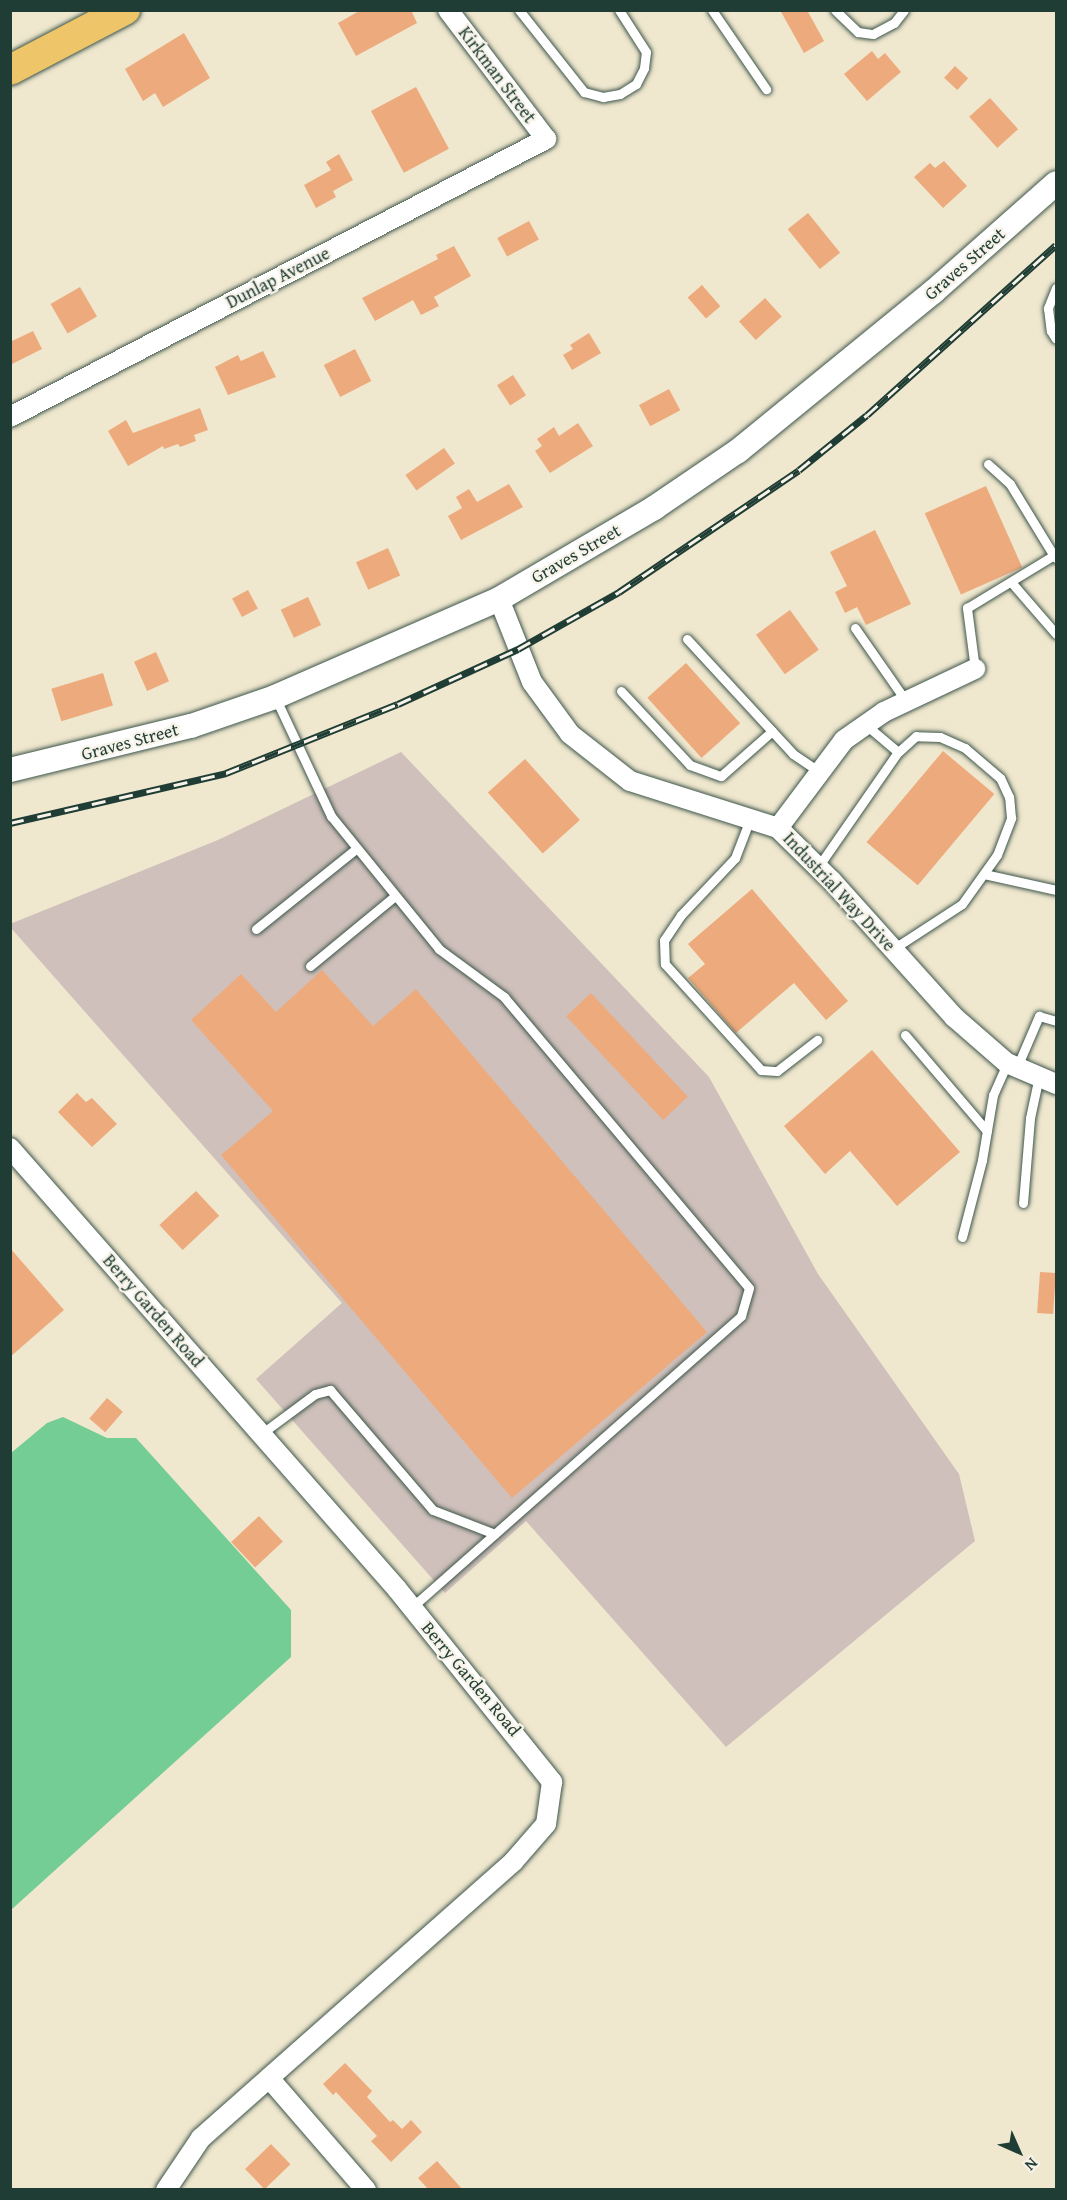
<!DOCTYPE html>
<html>
<head>
<meta charset="utf-8">
<style>
	body { margin:0 }
	#map { position:relative; width:1067px; height:2200px; overflow:hidden; background:#efe7ce; font-family:"Gentium Book Plus",serif }
	div>[style] { position:absolute }
	.industrial>* { inset:0; background:#cfc0bb }
	.green>* { inset:0; background:#74cd94 }
	.building>* { inset:0; background:#edab7d; transform-origin:0 0 }
	.roads { filter:drop-shadow(0 0 2px #3e564b) drop-shadow(0 0 2px #3e564b) }
	.service>* { height:9px; margin:-4.5px; padding:0 4.5px; transform-origin:4.5px; border-radius:4.5px; background:#fff }
	.minor>* { height:20px; margin:-10px; padding:0 10px; transform-origin:10px; border-radius:10px; background:#fff }
	.tertiary>* { height:24px; margin:-12px; padding:0 12px; transform-origin:12px; border-radius:12px; background:#fff }
	.primary>* { height:30px; margin:-15px; padding:0 15px; transform-origin:15px; border-radius:15px; background:#eec569 }
	.rail>* { height:7px; margin-top:-3.5px; transform-origin:0; background:repeating-linear-gradient(90deg,#f7f3e8 0 14px,#1f3d34 0 28px); box-sizing:border-box; border-block:2px solid #1f3d34 }
	span { translate:-50% -50%; white-space:nowrap; text-align:center; line-height:1.15; -webkit-text-stroke:4.5px #f7f3e8; paint-order:stroke }
	.street-label { font-size:18px; color:#1f3d34 }
	.frame { position:absolute; inset:0; border:12px solid #1f3d34; pointer-events:none }
	.north { position:absolute; left:989px; top:2122px; width:60px; height:60px; -webkit-text-stroke:4px #f7f3e8; paint-order:stroke; rotate:135deg; font-size:16px; font-weight:700; line-height:24px; text-align:center; color:#1f3d34 }
	.north::after { content:''; display:block; margin:auto; width:21px; height:27px; background:#1f3d34; clip-path:polygon(50% 0,100% 100%,50% 72%,0 100%) }
</style>
</head>
<body>
<div id="map">
	<div class="industrial">
		<i style="clip-path:polygon(401px 752px,709px 1077px,818px 1274px,959px 1474px,975px 1541px,726px 1747px,526px 1521px,445px 1593px,256px 1379px,342px 1303px,11px 928px,10px 924px,218px 840px)"></i>
	</div>
	<div class="green">
		<i style="clip-path:polygon(63px 1417px,107px 1438px,136px 1438px,291px 1610px,291px 1657px,11px 1910px,11px 1453px,47px 1423px)"></i>
	</div>
	<div class="building">
		<i style="clip-path:polygon(361px 10px,411px 10px,417px 23px,356px 56px,338px 23px)"></i>
		<i style="clip-path:polygon(780px 10px,807px 10px,824px 41px,804px 53px)"></i>
		<i style="clip-path:polygon(184px 33px,210px 78px,163px 107px,155px 93px,143px 101px,125px 69px)"></i>
		<i style="clip-path:polygon(872px 51px,878px 59px,885px 53px,901px 72px,867px 101px,844px 74px)"></i>
		<i style="left:955px;top:66px;width:18px;height:16px;rotate:43deg"></i>
		<i style="left:416px;top:87px;width:70px;height:51px;rotate:62deg"></i>
		<i style="left:990px;top:98px;width:42px;height:28px;rotate:48deg"></i>
		<i style="clip-path:polygon(339px 154px,353px 180px,333px 191px,336px 197px,316px 208px,304px 185px,331px 170px,326px 162px)"></i>
		<i style="clip-path:polygon(944px 161px,967px 186px,943px 208px,914px 177px,930px 163px,935px 168px)"></i>
		<i style="left:808px;top:213px;width:51px;height:26px;rotate:51deg"></i>
		<i style="left:529px;top:221px;width:21px;height:36px;rotate:62deg"></i>
		<i style="clip-path:polygon(454px 246px,471px 276px,434px 297px,439px 306px,421px 315px,413px 300px,375px 321px,362px 298px,438px 259px,436px 255px)"></i>
		<i style="left:702px;top:285px;width:28px;height:19px;rotate:49deg"></i>
		<i style="left:80px;top:287px;width:34px;height:34px;rotate:60deg"></i>
		<i style="left:765px;top:298px;width:25px;height:35px;rotate:48deg"></i>
		<i style="clip-path:polygon(33px 331px,42px 349px,10px 365px,10px 342px)"></i>
		<i style="clip-path:polygon(589px 333px,601px 353px,572px 370px,563px 355px,573px 349px,570px 345px)"></i>
		<i style="left:355px;top:349px;width:36px;height:35px;rotate:63deg"></i>
		<i style="clip-path:polygon(263px 351px,276px 377px,228px 395px,215px 367px,238px 355px,241px 361px)"></i>
		<i style="left:513px;top:375px;width:24px;height:19px;rotate:57deg"></i>
		<i style="left:669px;top:389px;width:24px;height:34px;rotate:62deg"></i>
		<i style="clip-path:polygon(200px 408px,208px 430px,194px 435px,196px 441px,180px 447px,178px 444px,164px 449px,163px 446px,128px 466px,108px 431px,126px 420px,133px 433px)"></i>
		<i style="clip-path:polygon(578px 423px,593px 446px,550px 473px,535px 451px,542px 446px,537px 439px,554px 427px,559px 436px)"></i>
		<i style="left:444px;top:448px;width:19px;height:47px;rotate:55deg"></i>
		<i style="clip-path:polygon(509px 484px,523px 507px,461px 540px,448px 516px,462px 508px,456px 497px,469px 489px,477px 502px)"></i>
		<i style="left:986px;top:486px;width:89px;height:67px;rotate:66deg"></i>
		<i style="clip-path:polygon(875px 530px,911px 604px,866px 625px,857px 607px,845px 613px,835px 592px,847px 586px,830px 552px)"></i>
		<i style="left:388px;top:548px;width:30px;height:35px;rotate:66deg"></i>
		<i style="left:248px;top:590px;width:21px;height:18px;rotate:62deg"></i>
		<i style="left:308px;top:597px;width:31px;height:30px;rotate:65deg"></i>
		<i style="left:790px;top:610px;width:49px;height:42px;rotate:54deg"></i>
		<i style="left:156px;top:652px;width:32px;height:24px;rotate:66deg"></i>
		<i style="left:686px;top:663px;width:81px;height:52px;rotate:48deg"></i>
		<i style="left:103px;top:673px;width:34px;height:54px;rotate:73deg"></i>
		<i style="left:943px;top:751px;width:67px;height:119px;rotate:40deg"></i>
		<i style="left:525px;top:759px;width:82px;height:50px;rotate:48deg"></i>
		<i style="clip-path:polygon(752px 889px,848px 1001px,826px 1020px,794px 983px,736px 1033px,688px 978px,705px 964px,688px 944px)"></i>
		<i style="clip-path:polygon(322px 970px,373px 1026px,416px 989px,707px 1332px,512px 1498px,221px 1155px,273px 1111px,191px 1020px,241px 974px,276px 1012px)"></i>
		<i style="left:591px;top:993px;width:142px;height:34px;rotate:47deg"></i>
		<i style="clip-path:polygon(872px 1050px,960px 1152px,897px 1206px,850px 1151px,825px 1174px,784px 1126px)"></i>
		<i style="clip-path:polygon(77px 1093px,86px 1102px,92px 1098px,117px 1124px,92px 1147px,58px 1112px)"></i>
		<i style="left:196px;top:1191px;width:34px;height:50px;rotate:47deg"></i>
		<i style="clip-path:polygon(10px 1248px,64px 1310px,10px 1357px)"></i>
		<i style="left:1040px;top:1272px;width:16px;height:41px;rotate:4deg"></i>
		<i style="left:107px;top:1398px;width:21px;height:27px;rotate:41deg"></i>
		<i style="left:259px;top:1516px;width:35px;height:38px;rotate:47deg"></i>
		<i style="clip-path:polygon(345px 2063px,372px 2091px,367px 2097px,390px 2122px,393px 2120px,402px 2129px,411px 2120px,422px 2132px,391px 2162px,371px 2141px,377px 2136px,336px 2092px,333px 2095px,323px 2084px)"></i>
		<i style="left:271px;top:2144px;width:28px;height:36px;rotate:46deg"></i>
		<i style="clip-path:polygon(437px 2161px,463px 2190px,429px 2190px,418px 2178px)"></i>
	</div>
	<div class="roads">
		<div class="service">
			<i style="left:519px;top:10px;width:105px;rotate:51.6deg"></i>
			<i style="left:584px;top:92px;width:20px;rotate:15deg"></i>
			<i style="left:603px;top:97px;width:17px;rotate:-10deg"></i>
			<i style="left:620px;top:94px;width:19px;rotate:-32deg"></i>
			<i style="left:636px;top:84px;width:18px;rotate:-63deg"></i>
			<i style="left:644px;top:68px;width:16px;rotate:-83deg"></i>
			<i style="left:646px;top:52px;width:50px;rotate:-122.7deg"></i>
			<i style="left:712px;top:10px;width:96px;rotate:55.6deg"></i>
			<i style="left:835px;top:10px;width:32px;rotate:44deg"></i>
			<i style="left:858px;top:32px;width:15px;rotate:8deg"></i>
			<i style="left:873px;top:34px;width:24px;rotate:-28deg"></i>
			<i style="left:894px;top:23px;width:16px;rotate:-52deg"></i>
			<i style="left:1056px;top:288px;width:22px;rotate:112deg"></i>
			<i style="left:1048px;top:308px;width:23px;rotate:83deg"></i>
			<i style="left:1051px;top:331px;width:9px;rotate:58deg"></i>
			<i style="left:988px;top:464px;width:30px;rotate:42deg"></i>
			<i style="left:1010px;top:484px;width:84px;rotate:58.6deg"></i>
			<i style="left:1011px;top:582px;width:69px;rotate:49.1deg"></i>
			<i style="left:855px;top:628px;width:89px;rotate:55.1deg"></i>
			<i style="left:687px;top:639px;width:156px;rotate:47.3deg"></i>
			<i style="left:793px;top:754px;width:30px;rotate:34deg"></i>
			<i style="left:975px;top:669px;width:62px;rotate:-97.5deg"></i>
			<i style="left:967px;top:608px;width:102px;rotate:-31.3deg"></i>
			<i style="left:1054px;top:555px;width:4px;rotate:56deg"></i>
			<i style="left:621px;top:691px;width:101px;rotate:47deg"></i>
			<i style="left:690px;top:765px;width:33px;rotate:20deg"></i>
			<i style="left:721px;top:776px;width:68px;rotate:-41.4deg"></i>
			<i style="left:275px;top:697px;width:132px;rotate:64.8deg"></i>
			<i style="left:331px;top:816px;width:171px;rotate:50.9deg"></i>
			<i style="left:439px;top:949px;width:81px;rotate:36.4deg"></i>
			<i style="left:504px;top:997px;width:380px;rotate:49.9deg"></i>
			<i style="left:749px;top:1288px;width:29px;rotate:106deg"></i>
			<i style="left:741px;top:1316px;width:439px;rotate:138.5deg"></i>
			<i style="left:750px;top:819px;width:42px;rotate:111deg"></i>
			<i style="left:735px;top:858px;width:79px;rotate:133.5deg"></i>
			<i style="left:681px;top:915px;width:30px;rotate:124deg"></i>
			<i style="left:664px;top:940px;width:24px;rotate:88deg"></i>
			<i style="left:665px;top:964px;width:143px;rotate:47.8deg"></i>
			<i style="left:761px;top:1070px;width:16px;rotate:4deg"></i>
			<i style="left:777px;top:1071px;width:51px;rotate:-37.8deg"></i>
			<i style="left:818px;top:867px;width:140px;rotate:-55.2deg"></i>
			<i style="left:898px;top:752px;width:42px;rotate:-139.8deg"></i>
			<i style="left:984px;top:874px;width:74px;rotate:12.5deg"></i>
			<i style="left:256px;top:929px;width:129px;rotate:-38.7deg"></i>
			<i style="left:893px;top:949px;width:82px;rotate:-33.1deg"></i>
			<i style="left:962px;top:904px;width:60px;rotate:-54.5deg"></i>
			<i style="left:997px;top:855px;width:40px;rotate:-69deg"></i>
			<i style="left:1011px;top:818px;width:21px;rotate:-95deg"></i>
			<i style="left:1009px;top:797px;width:21px;rotate:-115deg"></i>
			<i style="left:1000px;top:778px;width:46px;rotate:-139.4deg"></i>
			<i style="left:965px;top:748px;width:27px;rotate:-156deg"></i>
			<i style="left:940px;top:737px;width:24px;rotate:-178deg"></i>
			<i style="left:916px;top:736px;width:24px;rotate:138deg"></i>
			<i style="left:310px;top:966px;width:110px;rotate:-39.5deg"></i>
			<i style="left:905px;top:1035px;width:126px;rotate:49.5deg"></i>
			<i style="left:1017px;top:1067px;width:56px;rotate:-66.7deg"></i>
			<i style="left:1039px;top:1016px;width:18px;rotate:16deg"></i>
			<i style="left:1023px;top:1203px;width:85px;rotate:-85.3deg"></i>
			<i style="left:1030px;top:1118px;width:43px;rotate:-77.9deg"></i>
			<i style="left:962px;top:1237px;width:80px;rotate:-75.4deg"></i>
			<i style="left:982px;top:1160px;width:66px;rotate:-80.4deg"></i>
			<i style="left:993px;top:1095px;width:35px;rotate:-66deg"></i>
			<i style="left:261px;top:1434px;width:67px;rotate:-36.5deg"></i>
			<i style="left:315px;top:1394px;width:16px;rotate:-15deg"></i>
			<i style="left:330px;top:1390px;width:158px;rotate:49.4deg"></i>
			<i style="left:433px;top:1510px;width:66px;rotate:21.2deg"></i>
		</div>
		<div class="minor">
			<i style="left:10px;top:417px;width:604px;rotate:-27.41deg"></i>
			<i style="left:546px;top:139px;width:162px;rotate:-127.2deg"></i>
			<i style="left:499px;top:599px;width:89px;rotate:68.3deg"></i>
			<i style="left:532px;top:682px;width:64px;rotate:53.8deg"></i>
			<i style="left:570px;top:734px;width:76px;rotate:38.1deg"></i>
			<i style="left:630px;top:781px;width:155px;rotate:17.6deg"></i>
			<i style="left:778px;top:828px;width:76px;rotate:44.5deg"></i>
			<i style="left:832px;top:881px;width:183px;rotate:48.1deg"></i>
			<i style="left:954px;top:1017px;width:70px;rotate:41deg"></i>
			<i style="left:1007px;top:1063px;width:53px;rotate:23.2deg"></i>
			<i style="left:778px;top:828px;width:110px;rotate:-53.1deg"></i>
			<i style="left:844px;top:740px;width:49px;rotate:-35deg"></i>
			<i style="left:884px;top:712px;width:101px;rotate:-25.3deg"></i>
			<i style="left:10px;top:1148px;width:587px;rotate:48.73deg"></i>
			<i style="left:397px;top:1589px;width:248px;rotate:51.2deg"></i>
			<i style="left:552px;top:1782px;width:42px;rotate:98.1deg"></i>
			<i style="left:546px;top:1824px;width:50px;rotate:131deg"></i>
			<i style="left:513px;top:1862px;width:417px;rotate:138.5deg"></i>
			<i style="left:201px;top:2138px;width:63px;rotate:123.9deg"></i>
			<i style="left:269px;top:2078px;width:148px;rotate:49.1deg"></i>
		</div>
		<div class="tertiary">
			<i style="left:10px;top:770px;width:186px;rotate:-13.7deg"></i>
			<i style="left:191px;top:726px;width:89px;rotate:-19deg"></i>
			<i style="left:275px;top:697px;width:244px;rotate:-23.6deg"></i>
			<i style="left:499px;top:599px;width:180px;rotate:-30.4deg"></i>
			<i style="left:654px;top:508px;width:102px;rotate:-34.2deg"></i>
			<i style="left:738px;top:451px;width:252px;rotate:-39.2deg"></i>
			<i style="left:933px;top:292px;width:164px;rotate:-41.5deg"></i>
		</div>
		<div class="primary">
			<i style="left:10px;top:70px;width:130px;rotate:-27.6deg"></i>
		</div>
	</div>
	<div class="rail">
		<i style="left:10px;top:823px;width:222px;rotate:-13deg"></i>
		<i style="left:226px;top:773px;width:185px;rotate:-21.9deg"></i>
		<i style="left:398px;top:704px;width:132px;rotate:-24.6deg"></i>
		<i style="left:518px;top:649px;width:116px;rotate:-29.4deg"></i>
		<i style="left:619px;top:592px;width:217px;rotate:-34.1deg"></i>
		<i style="left:799px;top:470px;width:87px;rotate:-39deg"></i>
		<i style="left:867px;top:415px;width:254px;rotate:-42deg"></i>
	</div>
	<div class="street-label">
		<span style="left:497px;top:75px;rotate:53deg">Kirkman Street</span>
		<span style="left:965px;top:264px;rotate:-41deg">Graves Street</span>
		<span style="left:278px;top:278px;rotate:-27deg">Dunlap Avenue</span>
		<span style="left:576px;top:554px;rotate:-30deg">Graves Street</span>
		<span style="left:130px;top:742px;rotate:-15deg">Graves Street</span>
		<span style="left:839px;top:892px;rotate:47deg">Industrial Way Drive</span>
		<span style="left:153px;top:1311px;rotate:49deg">Berry Garden Road</span>
		<span style="left:471px;top:1679px;rotate:50deg">Berry Garden Road</span>
	</div>
	<div class="frame"></div>
	<div class="north">N</div>
</div>
</body>
</html>
